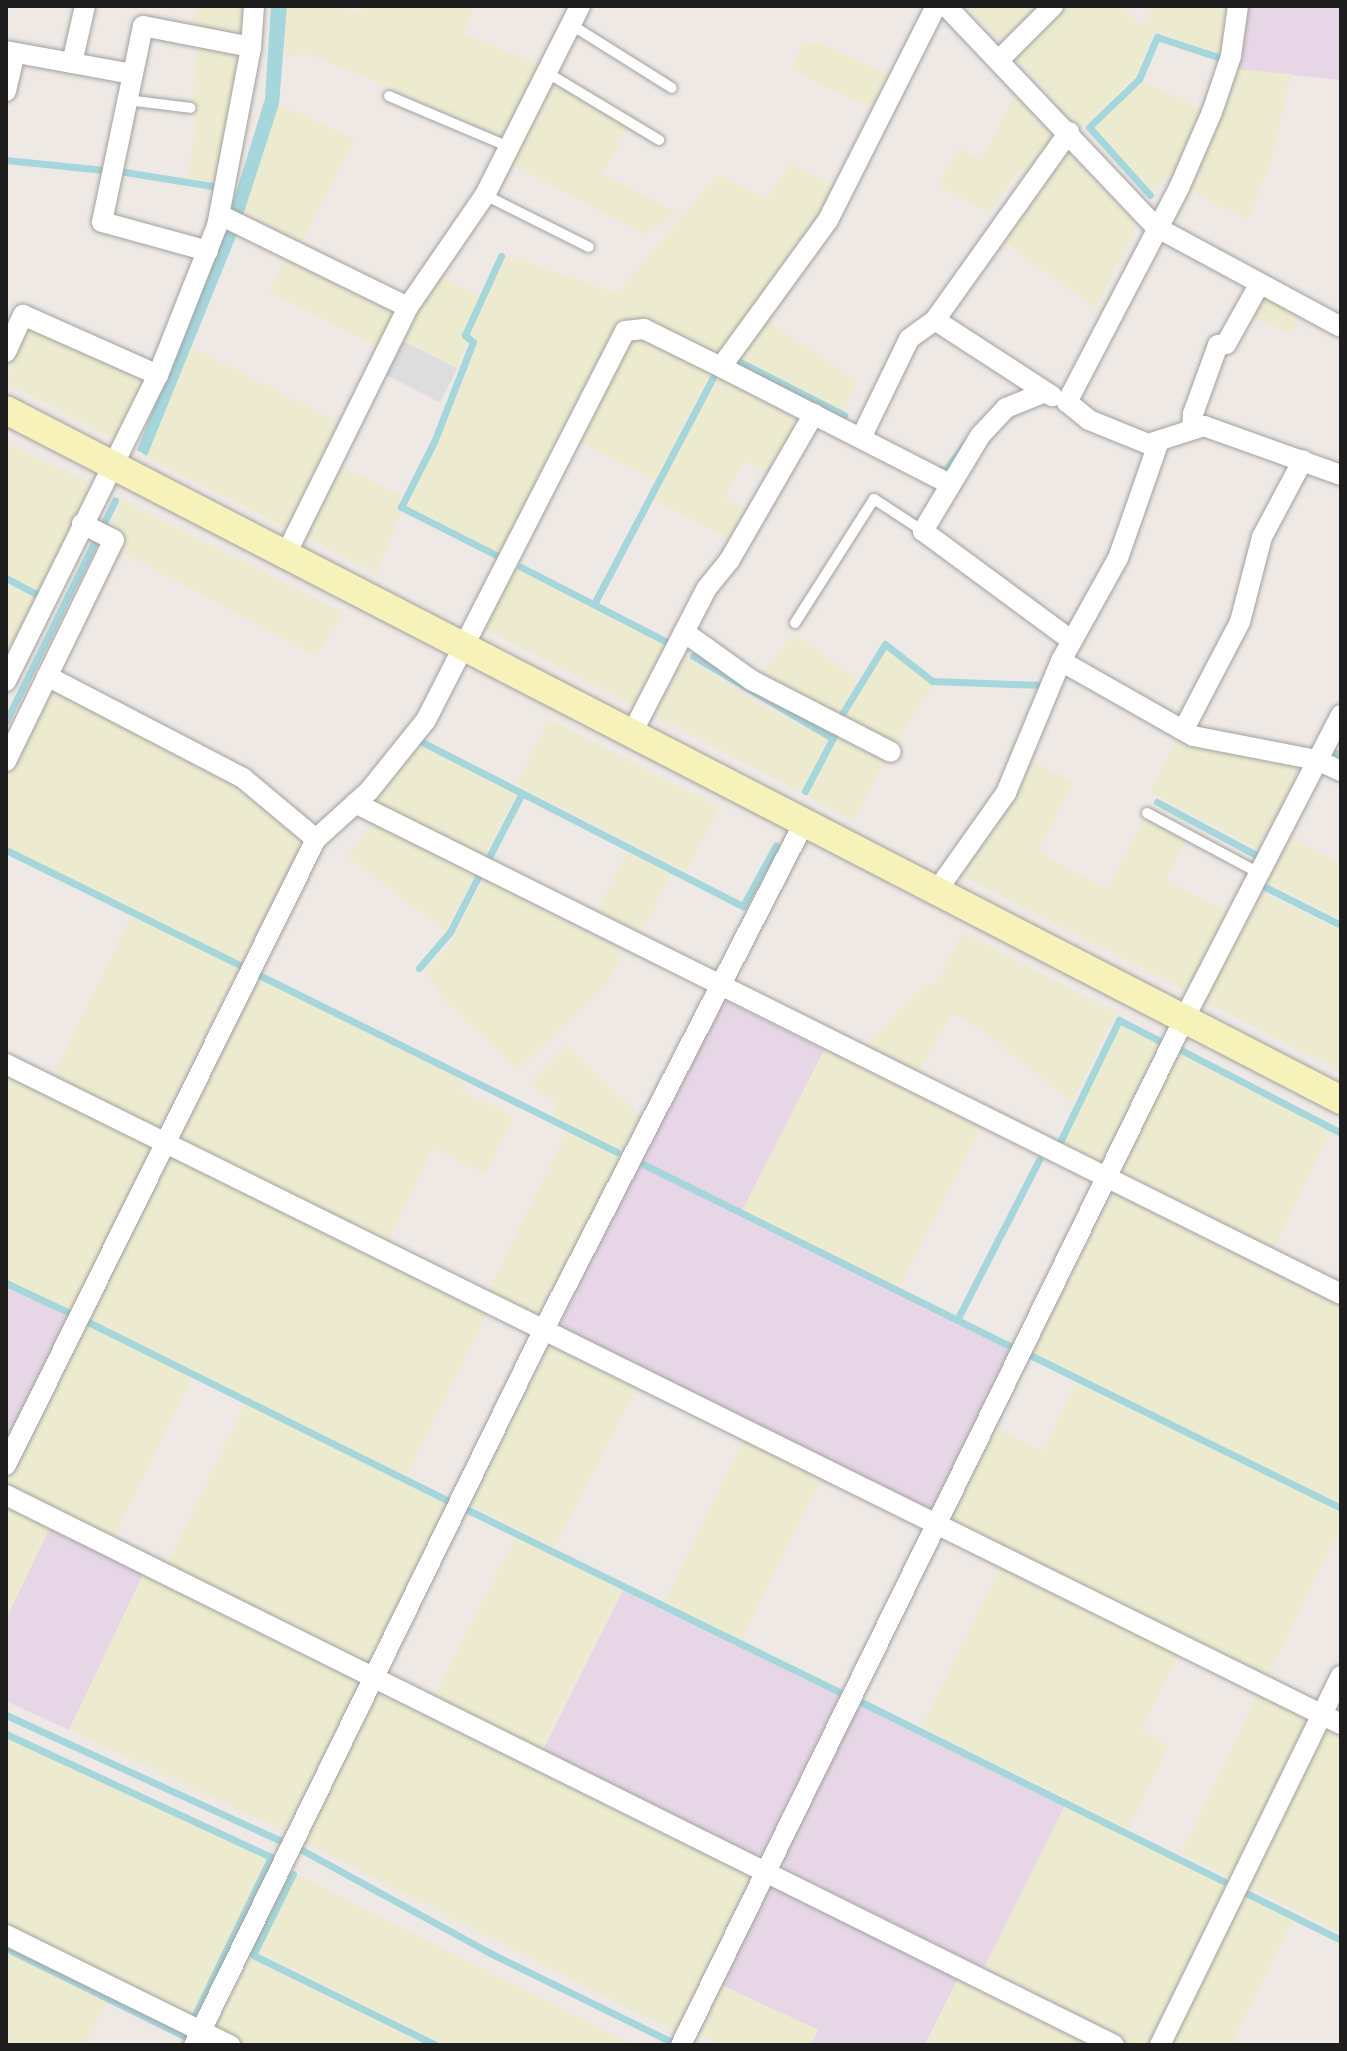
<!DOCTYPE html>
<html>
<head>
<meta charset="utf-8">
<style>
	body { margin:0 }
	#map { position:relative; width:1347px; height:2051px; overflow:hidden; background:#eee9e4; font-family:"Archivo Narrow",sans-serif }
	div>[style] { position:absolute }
	.industrial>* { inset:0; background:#e7d6e6 }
	.farmland>* { inset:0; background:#edebcf; transform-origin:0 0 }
	.parking>* { inset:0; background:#ddd; transform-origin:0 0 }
	.water>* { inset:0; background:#a5d6db }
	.stream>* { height:7px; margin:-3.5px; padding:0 3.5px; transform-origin:3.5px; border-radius:3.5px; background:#a5d6db }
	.roads { filter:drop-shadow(0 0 2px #a1a1a1) drop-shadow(0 0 2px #a1a1a1) }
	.lane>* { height:10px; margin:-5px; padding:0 5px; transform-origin:5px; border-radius:5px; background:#fff }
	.street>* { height:20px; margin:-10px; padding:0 10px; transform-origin:10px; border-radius:10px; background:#fff }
	.secondary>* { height:28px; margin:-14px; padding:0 14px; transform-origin:14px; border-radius:14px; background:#f7f2b9 }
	span { translate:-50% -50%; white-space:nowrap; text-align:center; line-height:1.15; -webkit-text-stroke:6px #fff; paint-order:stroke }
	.frame { position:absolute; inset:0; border:8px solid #1d1d1d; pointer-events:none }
</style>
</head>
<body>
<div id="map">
	<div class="industrial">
		<i style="clip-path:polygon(1244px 6px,1341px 6px,1341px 80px,1234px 69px)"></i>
		<i style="clip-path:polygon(728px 1002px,824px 1050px,744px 1212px,641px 1160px,717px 1003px)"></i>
		<i style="clip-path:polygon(638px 1165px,1013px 1349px,936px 1507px,925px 1510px,565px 1330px,561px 1322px)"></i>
		<i style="clip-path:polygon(6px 1287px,70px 1317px,6px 1447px)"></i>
		<i style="clip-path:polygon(50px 1527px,144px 1573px,69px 1730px,6px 1701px,6px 1619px)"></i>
		<i style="clip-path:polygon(623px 1590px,840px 1696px,764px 1851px,755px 1856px,543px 1750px)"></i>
		<i style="clip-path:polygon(859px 1703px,1065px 1806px,984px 1968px,785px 1869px,783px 1861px)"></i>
		<i style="clip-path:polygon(779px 1884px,960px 1975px,925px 2045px,811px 2045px,818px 2030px,721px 1985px,769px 1887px)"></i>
	</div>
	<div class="farmland">
		<i style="clip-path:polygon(196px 6px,247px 6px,246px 31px,235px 37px,194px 29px)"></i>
		<i style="clip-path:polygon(287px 6px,343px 6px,359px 14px,364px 6px,474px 6px,464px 34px,540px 65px,504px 136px,309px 54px,284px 57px)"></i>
		<i style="clip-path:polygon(966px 6px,1040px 6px,1006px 39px,995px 37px)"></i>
		<i style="clip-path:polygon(1063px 6px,1122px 6px,1140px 24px,1148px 20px,1151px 6px,1233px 6px,1225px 55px,1155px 32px,1135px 77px,1082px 128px,1015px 58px)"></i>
		<i style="clip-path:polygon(818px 42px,887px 74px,870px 108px,791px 70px,803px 43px)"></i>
		<i style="clip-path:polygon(198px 46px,243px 54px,221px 183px,188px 178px,197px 118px,191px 116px)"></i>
		<i style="clip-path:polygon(1234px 69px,1292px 74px,1270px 164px,1248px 220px,1185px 188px)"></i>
		<i style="clip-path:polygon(1143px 82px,1205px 110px,1174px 185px,1161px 179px,1154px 192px,1094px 128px)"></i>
		<i style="clip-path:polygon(553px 83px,628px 127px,603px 174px,674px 211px,672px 219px,644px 234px,509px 163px)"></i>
		<i style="clip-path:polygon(1014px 96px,1050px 133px,1050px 145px,1029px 178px,1018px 171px,989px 213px,938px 185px,959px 149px,981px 161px)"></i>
		<i style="clip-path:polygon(279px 104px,355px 139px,301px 244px,242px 214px)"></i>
		<i style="clip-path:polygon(1071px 156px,1134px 221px,1135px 231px,1096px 308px,1004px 242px,1063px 157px)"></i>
		<i style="clip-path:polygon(790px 163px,833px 185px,816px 221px,719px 353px,710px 355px,641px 319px,623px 319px,501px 555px,406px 506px,437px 445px,477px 340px,468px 333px,503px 254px,617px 293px,718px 174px,766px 199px)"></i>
		<i style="clip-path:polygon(287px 256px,389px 307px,393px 317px,378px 347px,269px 292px)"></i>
		<i style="clip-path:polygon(439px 275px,479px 296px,463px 334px,467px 339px,457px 368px,401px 340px)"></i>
		<i style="left:1261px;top:293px;width:45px;height:24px;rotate:27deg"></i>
		<i style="clip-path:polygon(766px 319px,858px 381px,842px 412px,738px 357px)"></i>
		<i style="clip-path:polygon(37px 327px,138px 375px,141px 387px,120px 443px,6px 382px,23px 331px)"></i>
		<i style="clip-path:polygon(642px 336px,711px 372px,655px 480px,576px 440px,626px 341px)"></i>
		<i style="left:191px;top:347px;width:167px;height:118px;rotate:27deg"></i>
		<i style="clip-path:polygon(716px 375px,790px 414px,795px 426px,769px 473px,744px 461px,725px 498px,745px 508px,728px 538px,651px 499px)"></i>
		<i style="clip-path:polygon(6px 443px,94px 485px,39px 592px,6px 575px)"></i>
		<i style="clip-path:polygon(340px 465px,402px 496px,397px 508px,402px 512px,376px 574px,305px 536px)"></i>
		<i style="clip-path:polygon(123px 500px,343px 613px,316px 656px,122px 552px,127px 542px,108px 530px)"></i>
		<i style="clip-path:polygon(511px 566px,670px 645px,641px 699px,634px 705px,486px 629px,487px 614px)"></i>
		<i style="clip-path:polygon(6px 582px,36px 598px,6px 655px)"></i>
		<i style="clip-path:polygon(794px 634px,858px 680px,837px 716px,760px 676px)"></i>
		<i style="clip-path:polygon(886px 649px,933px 685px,896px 744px,845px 718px)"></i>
		<i style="clip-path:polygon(682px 654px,756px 703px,828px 739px,801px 792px,654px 715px,652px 706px)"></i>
		<i style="clip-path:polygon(56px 692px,229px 779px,297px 833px,300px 853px,244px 965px,6px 847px,6px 781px,49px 695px)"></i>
		<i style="left:549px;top:720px;width:191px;height:73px;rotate:27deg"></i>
		<i style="left:837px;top:735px;width:55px;height:68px;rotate:28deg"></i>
		<i style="clip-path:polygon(1175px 742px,1296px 762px,1300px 777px,1260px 851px,1150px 792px)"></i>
		<i style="clip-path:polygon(419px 744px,517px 793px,482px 860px,375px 805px,372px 796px)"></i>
		<i style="clip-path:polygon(1028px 759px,1073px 782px,1038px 852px,1107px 889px,1144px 819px,1186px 841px,1166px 880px,1231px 914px,1192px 989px,1185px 990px,956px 872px)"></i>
		<i style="clip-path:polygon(375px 823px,475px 874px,446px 931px,347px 857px)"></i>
		<i style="clip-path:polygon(1289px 836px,1341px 864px,1341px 919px,1265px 881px)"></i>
		<i style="left:627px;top:851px;width:49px;height:75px;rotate:26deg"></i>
		<i style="clip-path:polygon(484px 879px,617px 948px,621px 956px,608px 982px,518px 1070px,444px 1000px,426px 972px,449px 946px)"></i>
		<i style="clip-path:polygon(1261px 891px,1341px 931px,1341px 1071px,1210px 1004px,1208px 992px)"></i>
		<i style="clip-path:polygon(132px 915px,242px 969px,165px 1126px,153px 1130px,51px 1079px)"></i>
		<i style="clip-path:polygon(963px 933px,1116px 1013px,1072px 1103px,983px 1031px,952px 1014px,917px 1075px,863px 1048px,922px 987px,937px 982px)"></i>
		<i style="clip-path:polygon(255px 976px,466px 1080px,461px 1091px,514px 1116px,485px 1174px,433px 1148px,386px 1245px,183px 1144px,178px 1133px)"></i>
		<i style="clip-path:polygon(1121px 1023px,1164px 1045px,1107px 1160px,1094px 1163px,1062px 1146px)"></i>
		<i style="clip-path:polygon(567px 1045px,640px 1116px,622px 1150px,552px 1116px,557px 1103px,529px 1083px)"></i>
		<i style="left:826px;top:1046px;width:175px;height:185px;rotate:27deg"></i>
		<i style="clip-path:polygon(1178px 1052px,1331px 1131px,1273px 1250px,1127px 1180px,1124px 1165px)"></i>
		<i style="clip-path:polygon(6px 1074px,144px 1141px,150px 1155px,73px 1312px,6px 1280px)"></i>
		<i style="clip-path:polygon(568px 1129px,620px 1156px,543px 1312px,535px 1315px,488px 1292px)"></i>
		<i style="clip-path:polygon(175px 1157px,488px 1312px,406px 1476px,87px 1318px,166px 1159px)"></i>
		<i style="clip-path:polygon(1118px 1193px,1341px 1304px,1341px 1505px,1030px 1351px,1106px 1198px)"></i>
		<i style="clip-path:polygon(84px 1323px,193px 1376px,112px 1541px,7px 1486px,7px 1480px)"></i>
		<i style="left:552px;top:1342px;width:96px;height:182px;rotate:27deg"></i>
		<i style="clip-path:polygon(1077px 1381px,1341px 1511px,1341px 1526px,1267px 1679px,954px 1524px,950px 1514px,993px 1427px,1043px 1451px)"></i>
		<i style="clip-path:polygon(246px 1402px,451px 1504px,376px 1661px,366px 1664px,167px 1565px)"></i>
		<i style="left:744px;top:1439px;width:86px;height:181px;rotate:26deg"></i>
		<i style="clip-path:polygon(6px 1505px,50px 1527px,6px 1619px)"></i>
		<i style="left:516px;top:1536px;width:120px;height:183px;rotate:27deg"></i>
		<i style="clip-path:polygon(1001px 1566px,1179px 1654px,1141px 1731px,1169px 1746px,1128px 1829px,922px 1727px)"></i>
		<i style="clip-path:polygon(144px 1573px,358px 1679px,360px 1688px,289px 1833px,69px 1730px)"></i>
		<i style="clip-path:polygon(386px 1692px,748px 1870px,753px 1879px,677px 2033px,304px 1842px,374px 1697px)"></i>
		<i style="clip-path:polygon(1258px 1694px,1303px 1716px,1305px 1730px,1232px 1879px,1181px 1854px)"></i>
		<i style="clip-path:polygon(1332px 1728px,1341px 1732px,1341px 1933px,1247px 1886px,1323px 1733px)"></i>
		<i style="clip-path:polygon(6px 1737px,269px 1858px,191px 2020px,6px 1929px)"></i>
		<i style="clip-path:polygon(1065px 1806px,1230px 1888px,1153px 2045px,1132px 2045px,983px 1971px)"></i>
		<i style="clip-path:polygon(296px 1874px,633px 2045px,445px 2045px,258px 1953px)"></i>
		<i style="clip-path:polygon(1244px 1894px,1294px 1919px,1231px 2045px,1169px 2045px)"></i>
		<i style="clip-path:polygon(6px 1951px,107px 2001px,85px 2045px,6px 2045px)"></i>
		<i style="clip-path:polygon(246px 1956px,427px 2045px,239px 2045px,212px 2026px)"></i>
		<i style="clip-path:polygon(960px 1975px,1100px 2045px,925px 2045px)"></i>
		<i style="clip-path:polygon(721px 1985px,818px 2030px,811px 2045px,720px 2045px,697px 2033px)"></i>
	</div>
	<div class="parking">
		<i style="left:401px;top:340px;width:63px;height:38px;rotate:27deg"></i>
	</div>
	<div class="water">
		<i style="clip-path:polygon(271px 6px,287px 6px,279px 104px,237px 234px,147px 456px,137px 450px,223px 234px,265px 99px)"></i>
	</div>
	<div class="stream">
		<i style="left:6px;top:160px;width:98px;rotate:5.9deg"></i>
		<i style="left:125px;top:172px;width:94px;rotate:9.2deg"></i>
		<i style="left:1150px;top:195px;width:91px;rotate:-131.9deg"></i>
		<i style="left:1089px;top:127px;width:69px;rotate:-43.8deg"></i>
		<i style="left:1139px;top:79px;width:46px;rotate:-66.8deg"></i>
		<i style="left:1157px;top:37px;width:71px;rotate:18.2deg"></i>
		<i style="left:740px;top:362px;width:117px;rotate:27deg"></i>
		<i style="left:940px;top:469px;width:5px;rotate:22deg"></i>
		<i style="left:945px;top:471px;width:34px;rotate:-54deg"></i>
		<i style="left:500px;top:557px;width:111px;rotate:-153.2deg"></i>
		<i style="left:401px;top:507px;width:73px;rotate:-63.1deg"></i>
		<i style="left:434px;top:442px;width:107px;rotate:-68.7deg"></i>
		<i style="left:473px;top:342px;width:11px;rotate:-139deg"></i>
		<i style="left:465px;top:335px;width:87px;rotate:-65.5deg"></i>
		<i style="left:521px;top:567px;width:166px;rotate:27.2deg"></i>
		<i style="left:6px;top:578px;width:34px;rotate:28deg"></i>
		<i style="left:594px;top:604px;width:256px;rotate:-62.3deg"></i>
		<i style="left:693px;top:656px;width:161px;rotate:30.5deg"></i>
		<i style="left:842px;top:714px;width:82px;rotate:-58.4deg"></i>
		<i style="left:885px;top:644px;width:60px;rotate:38.2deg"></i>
		<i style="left:932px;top:681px;width:111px;rotate:2.1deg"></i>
		<i style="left:6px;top:721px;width:246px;rotate:-63.7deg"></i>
		<i style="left:420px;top:741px;width:363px;rotate:27.1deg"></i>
		<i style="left:743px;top:906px;width:69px;rotate:-61.6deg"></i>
		<i style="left:1332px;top:751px;width:10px;rotate:24deg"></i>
		<i style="left:805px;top:791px;width:62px;rotate:-62.2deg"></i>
		<i style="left:1157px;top:802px;width:117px;rotate:28.1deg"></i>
		<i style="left:6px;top:850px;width:261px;rotate:26.2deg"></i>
		<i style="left:487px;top:861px;width:76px;rotate:-62.8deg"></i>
		<i style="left:1265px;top:887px;width:85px;rotate:26.6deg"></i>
		<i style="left:419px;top:968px;width:48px;rotate:-49.3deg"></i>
		<i style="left:450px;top:932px;width:62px;rotate:-63deg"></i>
		<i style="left:259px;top:975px;width:399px;rotate:26.3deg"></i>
		<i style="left:1181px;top:1050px;width:180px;rotate:27.4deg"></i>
		<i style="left:1060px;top:1142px;width:136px;rotate:-64.2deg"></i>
		<i style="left:1119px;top:1020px;width:48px;rotate:27.1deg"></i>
		<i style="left:643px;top:1164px;width:412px;rotate:26.4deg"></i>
		<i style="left:6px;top:1283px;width:68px;rotate:25.1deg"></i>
		<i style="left:957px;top:1320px;width:180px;rotate:-62.9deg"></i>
		<i style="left:88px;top:1322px;width:403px;rotate:26.4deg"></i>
		<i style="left:1030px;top:1355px;width:347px;rotate:26.2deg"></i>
		<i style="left:468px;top:1510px;width:413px;rotate:26.1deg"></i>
		<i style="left:863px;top:1703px;width:402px;rotate:26.3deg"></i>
		<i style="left:6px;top:1715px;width:305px;rotate:24.6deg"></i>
		<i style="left:6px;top:1734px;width:292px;rotate:24.9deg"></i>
		<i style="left:271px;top:1857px;width:178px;rotate:115.7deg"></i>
		<i style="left:302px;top:1850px;width:214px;rotate:28.7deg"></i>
		<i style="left:490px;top:1953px;width:200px;rotate:26.1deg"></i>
		<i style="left:293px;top:1874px;width:90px;rotate:116.3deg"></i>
		<i style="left:253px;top:1955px;width:204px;rotate:26.2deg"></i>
		<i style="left:1248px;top:1894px;width:104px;rotate:26.3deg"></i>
		<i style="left:6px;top:1948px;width:201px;rotate:26.3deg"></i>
	</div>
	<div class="roads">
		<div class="lane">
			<i style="left:570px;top:24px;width:120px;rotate:32.1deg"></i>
			<i style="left:546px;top:72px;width:132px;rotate:31deg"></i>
			<i style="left:389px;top:96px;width:130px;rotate:23deg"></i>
			<i style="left:127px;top:100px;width:64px;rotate:7.1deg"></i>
			<i style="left:485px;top:195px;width:116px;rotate:26.6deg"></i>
			<i style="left:795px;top:623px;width:147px;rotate:-57.5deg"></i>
			<i style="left:874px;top:499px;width:59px;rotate:33.1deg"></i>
			<i style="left:1147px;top:813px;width:127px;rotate:28.2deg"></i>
		</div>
		<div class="street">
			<i style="left:946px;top:6px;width:305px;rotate:46.5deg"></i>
			<i style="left:1156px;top:227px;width:210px;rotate:28.4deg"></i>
			<i style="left:1238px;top:6px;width:50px;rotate:98deg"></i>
			<i style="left:1231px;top:56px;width:59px;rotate:108.7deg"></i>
			<i style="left:1212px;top:112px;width:83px;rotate:113.5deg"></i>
			<i style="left:1179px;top:188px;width:242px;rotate:117.6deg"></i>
			<i style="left:1067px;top:402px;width:28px;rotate:39deg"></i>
			<i style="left:1089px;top:420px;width:64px;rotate:22.1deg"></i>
			<i style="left:1148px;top:444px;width:59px;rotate:-17.8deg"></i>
			<i style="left:1204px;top:426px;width:145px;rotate:19.7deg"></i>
			<i style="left:6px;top:51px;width:129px;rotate:10.3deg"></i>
			<i style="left:1000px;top:59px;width:75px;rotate:-45deg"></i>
			<i style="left:72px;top:63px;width:58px;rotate:-77.2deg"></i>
			<i style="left:6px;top:91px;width:39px;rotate:-77deg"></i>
			<i style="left:220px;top:215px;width:209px;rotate:26.1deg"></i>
			<i style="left:208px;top:251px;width:110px;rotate:-164.7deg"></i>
			<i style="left:102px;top:222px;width:200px;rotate:-78.2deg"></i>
			<i style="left:143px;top:26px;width:110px;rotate:11deg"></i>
			<i style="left:935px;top:320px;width:140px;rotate:33deg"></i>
			<i style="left:6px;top:352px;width:41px;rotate:-65.3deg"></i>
			<i style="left:23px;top:315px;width:148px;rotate:24deg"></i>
			<i style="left:721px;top:367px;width:255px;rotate:27.1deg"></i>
			<i style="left:1043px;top:393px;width:40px;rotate:158deg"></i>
			<i style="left:1006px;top:408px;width:38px;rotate:133deg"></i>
			<i style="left:980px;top:436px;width:111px;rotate:121deg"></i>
			<i style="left:923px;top:531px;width:185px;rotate:36.4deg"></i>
			<i style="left:1192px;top:429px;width:15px;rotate:-86deg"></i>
			<i style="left:1193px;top:414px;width:73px;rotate:-70.1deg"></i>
			<i style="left:1218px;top:345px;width:8px;rotate:-7deg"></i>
			<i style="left:1226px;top:344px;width:68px;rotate:-60.8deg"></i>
			<i style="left:861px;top:438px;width:110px;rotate:-64.1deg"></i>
			<i style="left:909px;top:339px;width:32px;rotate:-36deg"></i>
			<i style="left:935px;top:320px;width:231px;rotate:-54.5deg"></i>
			<i style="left:1158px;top:444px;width:121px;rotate:109.3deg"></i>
			<i style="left:1118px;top:558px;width:118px;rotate:119deg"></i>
			<i style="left:1061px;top:661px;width:152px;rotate:29.6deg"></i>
			<i style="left:1193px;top:736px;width:126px;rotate:11deg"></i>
			<i style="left:1317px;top:760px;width:26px;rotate:25deg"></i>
			<i style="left:285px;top:556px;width:278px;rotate:-63.7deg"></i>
			<i style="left:408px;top:307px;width:136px;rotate:-55.5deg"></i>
			<i style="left:485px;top:195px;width:212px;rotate:-63.3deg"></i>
			<i style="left:684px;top:632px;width:82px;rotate:35.6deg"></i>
			<i style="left:751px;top:680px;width:157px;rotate:27.2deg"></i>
			<i style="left:47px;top:676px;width:221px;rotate:27.5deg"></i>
			<i style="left:243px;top:778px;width:95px;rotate:39.9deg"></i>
			<i style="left:6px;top:681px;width:342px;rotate:-63.6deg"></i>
			<i style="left:158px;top:375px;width:160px;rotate:-68.4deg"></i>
			<i style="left:217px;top:226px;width:182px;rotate:-79.2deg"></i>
			<i style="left:251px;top:47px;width:41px;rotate:-85.8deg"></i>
			<i style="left:1185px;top:727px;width:119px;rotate:-62.4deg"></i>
			<i style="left:1240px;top:622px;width:88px;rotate:-75.5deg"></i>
			<i style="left:1262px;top:537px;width:87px;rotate:-62deg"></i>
			<i style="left:632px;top:733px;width:163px;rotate:-62.7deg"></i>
			<i style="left:707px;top:588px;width:35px;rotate:-51deg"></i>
			<i style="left:729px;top:561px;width:170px;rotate:-60deg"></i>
			<i style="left:6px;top:761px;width:246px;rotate:-64deg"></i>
			<i style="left:114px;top:540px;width:36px;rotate:-153deg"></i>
			<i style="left:355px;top:803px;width:1101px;rotate:26.47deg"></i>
			<i style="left:938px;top:889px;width:118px;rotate:-54.7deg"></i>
			<i style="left:1006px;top:793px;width:143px;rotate:-67.4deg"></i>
			<i style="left:6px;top:1064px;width:1489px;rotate:26.31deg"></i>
			<i style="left:6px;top:1465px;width:699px;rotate:-63.66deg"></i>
			<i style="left:316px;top:839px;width:72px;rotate:-42.2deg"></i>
			<i style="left:369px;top:791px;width:91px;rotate:-51.2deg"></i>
			<i style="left:426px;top:720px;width:437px;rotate:-62.9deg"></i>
			<i style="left:625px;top:331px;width:19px;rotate:-6deg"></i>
			<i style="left:644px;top:329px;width:86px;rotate:26.3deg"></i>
			<i style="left:721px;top:367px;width:182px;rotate:-53.9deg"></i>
			<i style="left:828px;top:220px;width:240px;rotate:-63.2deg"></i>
			<i style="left:6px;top:1495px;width:1237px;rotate:26.4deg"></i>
			<i style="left:6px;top:1935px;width:250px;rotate:26.2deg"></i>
			<i style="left:194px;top:2045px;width:797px;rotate:-63.95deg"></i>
			<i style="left:544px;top:1329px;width:571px;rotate:-62.81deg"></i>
			<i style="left:681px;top:2045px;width:1143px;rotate:-63.88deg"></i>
			<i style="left:1184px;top:1019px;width:342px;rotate:-62.7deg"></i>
			<i style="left:1160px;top:2045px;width:411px;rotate:-63.9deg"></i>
		</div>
		<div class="secondary">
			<i style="left:6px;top:410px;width:1503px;rotate:27.33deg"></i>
		</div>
	</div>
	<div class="frame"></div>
</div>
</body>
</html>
